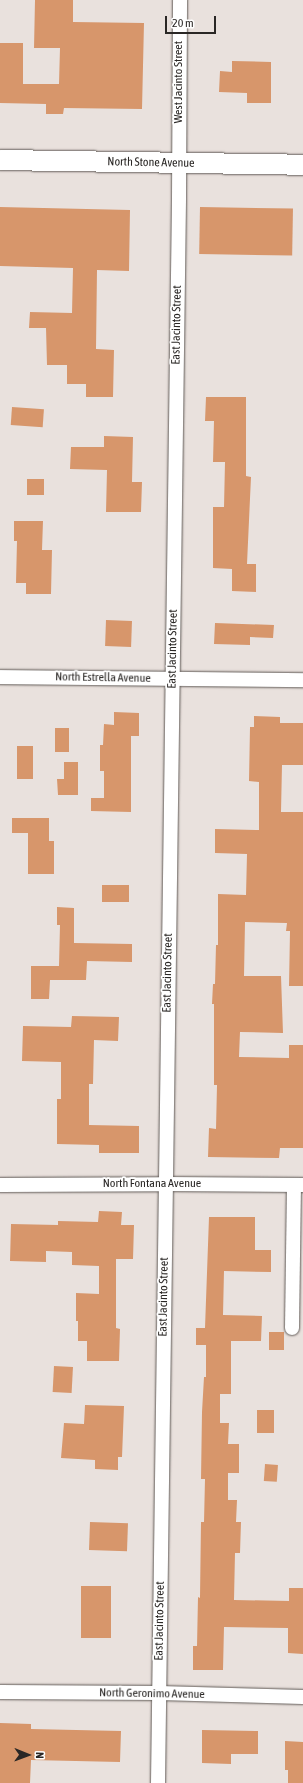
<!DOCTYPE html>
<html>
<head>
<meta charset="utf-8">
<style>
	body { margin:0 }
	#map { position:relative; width:303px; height:1783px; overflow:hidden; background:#e9e1dd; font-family:"Asap Condensed",sans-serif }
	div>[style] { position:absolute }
	.building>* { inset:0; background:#d7966b; transform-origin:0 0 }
	.roads { filter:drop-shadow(0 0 1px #615b57) drop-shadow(0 0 1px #615b57) }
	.minor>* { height:14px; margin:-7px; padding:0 7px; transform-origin:7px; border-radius:7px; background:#fff }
	.secondary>* { height:20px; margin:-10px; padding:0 10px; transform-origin:10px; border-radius:10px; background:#fff }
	span { translate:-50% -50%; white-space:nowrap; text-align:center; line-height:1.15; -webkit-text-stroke:3.5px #fff; paint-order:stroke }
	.street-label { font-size:12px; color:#2a2725 }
	.north { position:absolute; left:8px; top:1735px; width:40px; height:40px; -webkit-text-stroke:3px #fff; paint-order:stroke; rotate:91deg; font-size:11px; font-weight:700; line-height:16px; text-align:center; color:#2a2725 }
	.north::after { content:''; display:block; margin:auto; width:14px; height:18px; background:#2a2725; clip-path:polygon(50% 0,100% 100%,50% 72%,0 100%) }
	.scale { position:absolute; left:165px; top:16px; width:51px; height:18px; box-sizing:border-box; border:2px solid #2a2725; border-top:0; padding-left:5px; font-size:12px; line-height:14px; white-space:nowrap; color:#2a2725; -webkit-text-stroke:3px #fff; paint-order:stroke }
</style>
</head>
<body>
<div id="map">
	<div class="building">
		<i style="clip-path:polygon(35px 0,73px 0,73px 22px,144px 23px,142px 109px,64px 108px,63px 114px,46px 114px,46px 104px,0 103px,0 43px,23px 43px,23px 84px,59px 84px,60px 48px,34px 48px)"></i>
		<i style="clip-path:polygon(232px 61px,271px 62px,271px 103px,247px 103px,247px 93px,219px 92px,220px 71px,232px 72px)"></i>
		<i style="clip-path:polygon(0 207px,130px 210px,129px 271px,97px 270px,96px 349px,114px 350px,113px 397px,86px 397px,86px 384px,67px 384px,67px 365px,47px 365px,46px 328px,29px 328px,30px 312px,72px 313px,73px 268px,0 266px)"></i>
		<i style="left:200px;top:207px;width:93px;height:47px;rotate:1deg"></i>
		<i style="clip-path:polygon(206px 397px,246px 397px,246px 476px,251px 477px,247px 564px,256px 564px,256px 592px,232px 591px,232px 569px,213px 568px,213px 507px,224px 507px,225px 462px,213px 462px,214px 421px,205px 421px)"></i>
		<i style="left:12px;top:407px;width:32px;height:18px;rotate:4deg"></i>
		<i style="clip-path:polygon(104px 436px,133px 437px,132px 482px,142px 482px,141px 512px,106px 512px,107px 470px,70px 469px,71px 447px,104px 447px)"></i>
		<i style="left:27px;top:479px;width:17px;height:16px"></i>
		<i style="clip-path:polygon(14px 521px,43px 521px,42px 550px,52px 550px,51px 594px,26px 594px,26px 583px,16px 583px,17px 541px,14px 541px)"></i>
		<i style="left:106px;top:620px;width:26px;height:26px;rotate:2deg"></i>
		<i style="clip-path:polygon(215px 623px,274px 625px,273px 638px,250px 637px,250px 645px,214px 644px)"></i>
		<i style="clip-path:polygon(114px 712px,139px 713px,139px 736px,131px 736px,131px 812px,91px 811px,91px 798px,104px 798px,104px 771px,100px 771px,100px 745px,103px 745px,104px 724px,114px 725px)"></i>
		<i style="clip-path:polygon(254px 716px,280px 717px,280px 723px,303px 723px,303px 765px,282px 765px,281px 812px,303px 812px,303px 986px,289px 986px,290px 931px,286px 931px,287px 923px,245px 922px,244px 976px,281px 976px,283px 1033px,240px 1032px,239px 1057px,289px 1058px,289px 1045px,303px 1045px,303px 1148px,280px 1148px,279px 1158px,208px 1157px,209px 1128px,216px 1129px,217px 1085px,214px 1085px,214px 1004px,212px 1004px,213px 984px,215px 984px,216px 945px,218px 945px,218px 894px,246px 895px,247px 854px,215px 853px,215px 829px,259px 830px,259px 782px,249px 781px,250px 727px,254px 727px)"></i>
		<i style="left:55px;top:728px;width:14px;height:24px"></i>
		<i style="left:17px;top:746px;width:16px;height:33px"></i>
		<i style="clip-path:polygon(64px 762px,78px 762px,78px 795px,58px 795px,57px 779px,64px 779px)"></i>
		<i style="clip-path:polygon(12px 818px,49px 818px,49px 841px,54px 841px,54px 874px,28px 874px,28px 833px,12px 833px)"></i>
		<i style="left:102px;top:885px;width:27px;height:17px"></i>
		<i style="clip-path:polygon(57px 907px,74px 908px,74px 943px,132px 944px,132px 962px,87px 961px,86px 980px,50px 980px,49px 999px,31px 999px,31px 966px,59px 966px,60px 925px,57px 925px)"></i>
		<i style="clip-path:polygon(72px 1016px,119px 1017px,118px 1041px,94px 1040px,93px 1084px,89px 1084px,89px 1125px,139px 1126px,139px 1153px,99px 1153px,99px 1145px,57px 1144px,57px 1099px,61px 1099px,61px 1062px,22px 1061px,23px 1026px,71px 1027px)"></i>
		<i style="clip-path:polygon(99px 1211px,122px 1212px,121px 1225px,134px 1225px,133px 1259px,116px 1259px,116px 1328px,120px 1329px,119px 1361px,87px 1361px,87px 1341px,78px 1341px,78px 1321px,76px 1321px,76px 1293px,99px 1294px,99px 1266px,72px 1265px,72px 1252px,46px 1251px,46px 1262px,10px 1261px,11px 1224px,58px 1225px,58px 1221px,98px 1222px)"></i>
		<i style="clip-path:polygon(209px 1217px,255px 1217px,255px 1250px,271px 1250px,271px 1272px,224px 1271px,223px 1315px,262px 1316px,261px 1341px,231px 1341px,231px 1394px,220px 1394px,220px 1423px,229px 1423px,228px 1444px,239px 1444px,239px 1473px,228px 1473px,228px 1500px,237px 1500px,236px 1522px,241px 1522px,240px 1553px,235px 1553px,234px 1600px,289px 1601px,289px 1588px,303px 1588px,303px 1654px,288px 1653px,288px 1628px,224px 1627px,223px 1670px,193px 1670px,193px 1646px,197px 1646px,198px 1597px,200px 1598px,201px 1522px,204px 1522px,205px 1479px,201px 1479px,202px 1412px,204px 1377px,206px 1377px,206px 1345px,196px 1345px,196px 1328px,205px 1328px)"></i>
		<i style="left:269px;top:1332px;width:15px;height:18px"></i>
		<i style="left:54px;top:1366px;width:19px;height:26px;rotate:3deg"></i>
		<i style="clip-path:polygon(85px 1405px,124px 1406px,122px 1457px,118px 1457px,118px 1470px,95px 1469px,95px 1460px,61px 1458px,64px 1423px,84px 1424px)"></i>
		<i style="left:257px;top:1410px;width:17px;height:23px"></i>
		<i style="left:265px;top:1464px;width:13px;height:17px;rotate:4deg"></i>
		<i style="left:90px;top:1522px;width:38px;height:28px;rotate:2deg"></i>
		<i style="left:81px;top:1586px;width:30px;height:52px"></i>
		<i style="clip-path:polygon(0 1723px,31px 1724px,31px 1729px,121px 1731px,120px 1762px,31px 1760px,30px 1783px,0 1783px)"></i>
		<i style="clip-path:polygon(202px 1730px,258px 1731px,258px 1754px,231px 1754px,231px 1764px,202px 1763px)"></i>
		<i style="clip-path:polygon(285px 1741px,303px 1742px,303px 1783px,288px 1783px,288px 1770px,285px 1770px)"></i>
	</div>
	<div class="roads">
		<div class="minor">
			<i style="left:0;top:677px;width:303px;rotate:0.6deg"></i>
			<i style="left:0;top:1185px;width:166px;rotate:-0.3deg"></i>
			<i style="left:166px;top:1184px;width:137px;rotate:0.4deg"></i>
			<i style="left:292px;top:1328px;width:143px;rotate:-89.2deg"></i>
			<i style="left:0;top:1692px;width:159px;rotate:0.4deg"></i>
			<i style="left:159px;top:1693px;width:144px;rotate:1.6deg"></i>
			<i style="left:158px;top:1783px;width:1586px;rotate:-89.24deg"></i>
			<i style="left:179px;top:197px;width:197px;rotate:-89.7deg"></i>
		</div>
		<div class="secondary">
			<i style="left:0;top:160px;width:303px;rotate:0.9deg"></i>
		</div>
	</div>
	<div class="street-label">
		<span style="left:179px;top:82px;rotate:-90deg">West Jacinto Street</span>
		<span style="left:151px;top:163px;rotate:1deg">North Stone Avenue</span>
		<span style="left:177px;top:325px;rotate:-89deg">East Jacinto Street</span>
		<span style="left:173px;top:649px;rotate:-89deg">East Jacinto Street</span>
		<span style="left:103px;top:678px;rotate:1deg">North Estrella Avenue</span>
		<span style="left:168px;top:973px;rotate:-89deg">East Jacinto Street</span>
		<span style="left:152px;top:1184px">North Fontana Avenue</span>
		<span style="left:164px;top:1297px;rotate:-89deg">East Jacinto Street</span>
		<span style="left:160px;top:1621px;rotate:-89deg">East Jacinto Street</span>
		<span style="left:152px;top:1694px;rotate:1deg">North Geronimo Avenue</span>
	</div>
	<div class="north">N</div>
	<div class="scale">20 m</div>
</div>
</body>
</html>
